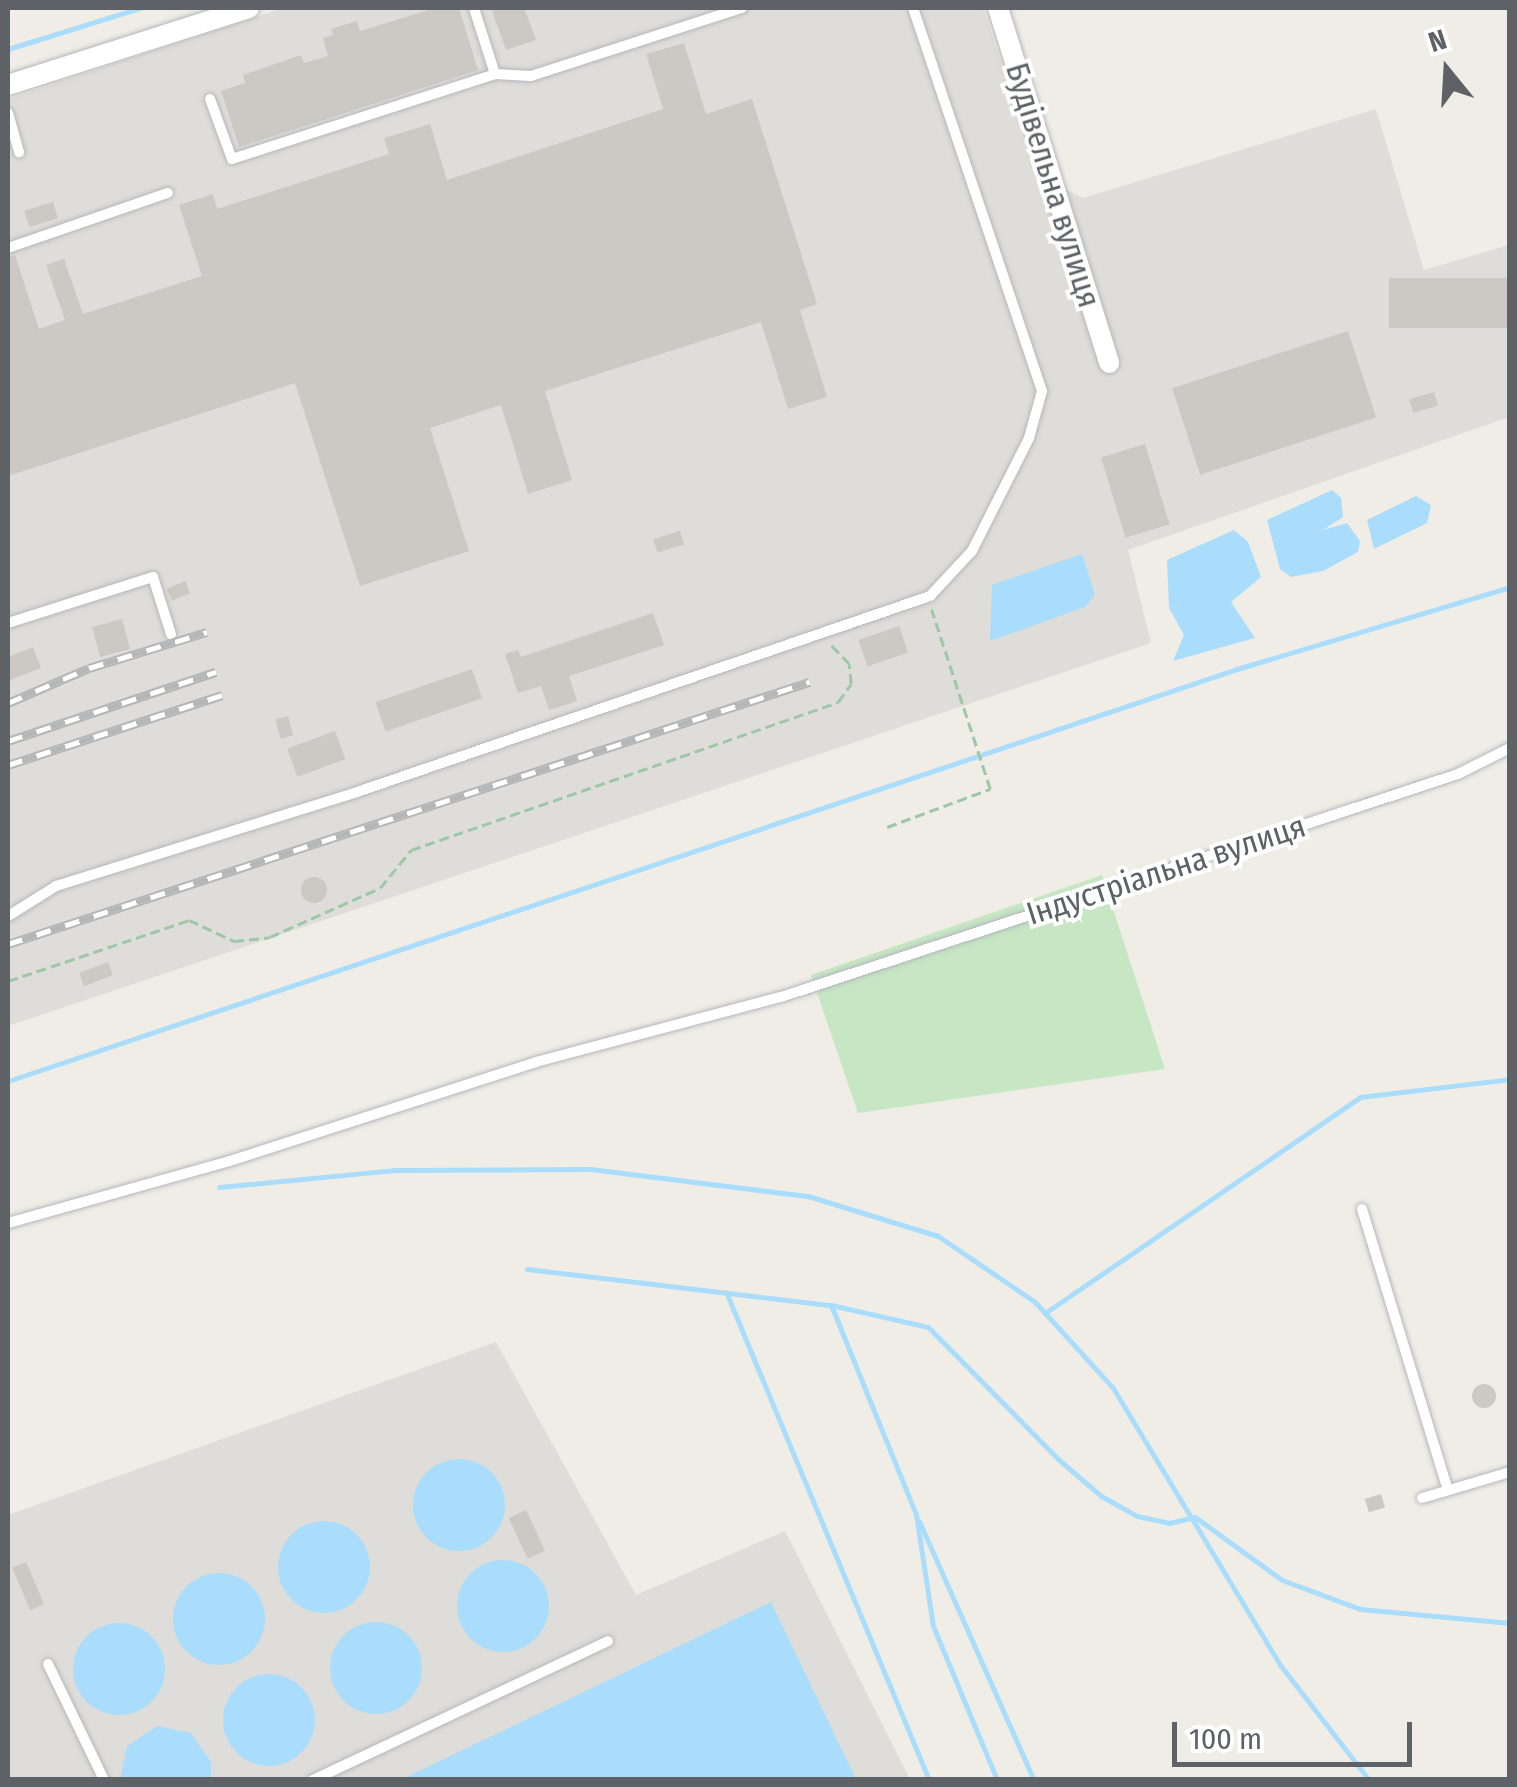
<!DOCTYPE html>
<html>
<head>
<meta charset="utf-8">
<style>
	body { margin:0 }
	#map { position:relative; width:1517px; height:1787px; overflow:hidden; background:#f0ede7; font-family:"Fira Sans Condensed",sans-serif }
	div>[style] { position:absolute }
	.industrial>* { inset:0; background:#dfddd9 }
	.green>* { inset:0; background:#c6e6c4 }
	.water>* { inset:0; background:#aaddfc }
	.round { border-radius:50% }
	.stream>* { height:5px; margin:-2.5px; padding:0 2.5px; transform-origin:2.5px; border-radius:2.5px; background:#aaddfc }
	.building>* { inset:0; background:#ccc8c4; transform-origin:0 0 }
	.path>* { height:2.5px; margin-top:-1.25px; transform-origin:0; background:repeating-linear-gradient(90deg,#9ec7a8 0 10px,transparent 0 15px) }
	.roads { filter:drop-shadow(0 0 2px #b4b7bb) drop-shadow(0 0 2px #b4b7bb) }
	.lane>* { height:10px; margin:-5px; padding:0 5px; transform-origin:5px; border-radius:5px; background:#fff }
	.street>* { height:20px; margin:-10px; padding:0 10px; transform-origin:10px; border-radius:10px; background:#fff }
	.rail>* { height:9px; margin-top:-4.5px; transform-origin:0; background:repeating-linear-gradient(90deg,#fff 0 15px,#b5b6b7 0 30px); box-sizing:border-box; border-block:2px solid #b5b6b7 }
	span { translate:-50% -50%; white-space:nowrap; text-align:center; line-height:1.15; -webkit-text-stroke:8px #fff; paint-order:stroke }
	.street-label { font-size:32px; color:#5e6267 }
	.frame { position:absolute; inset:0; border:10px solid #5e6267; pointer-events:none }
	.north { position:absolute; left:1397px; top:20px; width:100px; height:100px; -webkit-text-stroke:8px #fff; paint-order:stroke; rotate:342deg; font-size:28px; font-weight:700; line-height:40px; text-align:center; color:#5e6267 }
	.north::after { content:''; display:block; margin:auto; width:35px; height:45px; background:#5e6267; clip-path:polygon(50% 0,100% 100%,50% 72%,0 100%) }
	.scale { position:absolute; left:1172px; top:1722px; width:240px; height:45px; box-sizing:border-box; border:5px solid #5e6267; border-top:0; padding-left:12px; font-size:30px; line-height:35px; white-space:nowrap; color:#5e6267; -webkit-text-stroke:8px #fff; paint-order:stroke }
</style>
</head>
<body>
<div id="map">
	<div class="industrial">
		<i style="clip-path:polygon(283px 8px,983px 8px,1039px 176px,1083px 198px,1376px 109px,1424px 270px,1509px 245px,1509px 417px,1128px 550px,1151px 643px,8px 1026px,8px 99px)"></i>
		<i style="clip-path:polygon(496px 1342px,636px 1595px,785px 1531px,910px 1779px,8px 1779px,8px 1515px)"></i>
	</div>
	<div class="green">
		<i style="clip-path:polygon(1102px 875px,1165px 1069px,858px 1113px,811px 975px)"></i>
	</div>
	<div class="water">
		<i style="clip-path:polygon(1332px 490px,1341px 498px,1343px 517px,1323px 530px,1347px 523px,1360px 541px,1358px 552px,1323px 571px,1291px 577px,1280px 569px,1267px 520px)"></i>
		<i style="clip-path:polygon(1416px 496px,1431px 505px,1427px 523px,1374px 549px,1367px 520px)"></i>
		<i style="clip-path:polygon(1234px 530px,1248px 542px,1261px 577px,1231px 602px,1255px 638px,1173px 661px,1184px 635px,1169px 608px,1167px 560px)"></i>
		<i style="clip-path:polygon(1082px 554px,1095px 595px,1085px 607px,990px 641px,992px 585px)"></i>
		<i class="round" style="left:413px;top:1459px;width:92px;height:92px"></i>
		<i class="round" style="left:278px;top:1521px;width:92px;height:92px"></i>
		<i class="round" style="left:457px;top:1560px;width:92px;height:92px"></i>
		<i class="round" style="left:173px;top:1573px;width:92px;height:92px"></i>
		<i style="clip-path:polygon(771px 1602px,856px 1779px,402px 1779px)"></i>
		<i class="round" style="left:330px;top:1622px;width:92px;height:92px"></i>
		<i class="round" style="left:73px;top:1623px;width:92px;height:92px"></i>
		<i class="round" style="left:223px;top:1674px;width:92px;height:92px"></i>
		<i style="clip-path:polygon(157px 1726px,191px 1733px,211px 1762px,211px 1779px,120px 1779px,127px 1746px)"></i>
	</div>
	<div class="stream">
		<i style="left:8px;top:49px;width:138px;rotate:-17.3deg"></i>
		<i style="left:8px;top:1081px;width:1296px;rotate:-18.53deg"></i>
		<i style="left:1237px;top:669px;width:285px;rotate:-16.7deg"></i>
		<i style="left:219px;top:1187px;width:176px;rotate:-5.5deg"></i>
		<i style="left:394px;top:1170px;width:196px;rotate:-0.3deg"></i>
		<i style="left:590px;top:1169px;width:220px;rotate:7.1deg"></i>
		<i style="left:808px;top:1196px;width:136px;rotate:17.1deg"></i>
		<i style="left:938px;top:1236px;width:117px;rotate:34.2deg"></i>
		<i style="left:1035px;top:1302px;width:116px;rotate:47.8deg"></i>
		<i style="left:1113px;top:1388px;width:325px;rotate:58.9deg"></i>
		<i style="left:1281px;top:1666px;width:144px;rotate:52.3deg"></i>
		<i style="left:527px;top:1269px;width:306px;rotate:6.8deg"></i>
		<i style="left:831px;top:1305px;width:226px;rotate:67.9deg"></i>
		<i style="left:916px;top:1514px;width:113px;rotate:81.4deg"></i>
		<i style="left:933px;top:1626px;width:167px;rotate:67.4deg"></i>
		<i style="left:726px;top:1292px;width:529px;rotate:67.41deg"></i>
		<i style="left:831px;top:1305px;width:99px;rotate:12.8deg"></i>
		<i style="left:928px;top:1327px;width:185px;rotate:45.4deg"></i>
		<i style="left:1058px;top:1459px;width:57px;rotate:40.7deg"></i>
		<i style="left:1101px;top:1496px;width:41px;rotate:29.1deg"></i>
		<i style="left:1137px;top:1516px;width:33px;rotate:12deg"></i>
		<i style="left:1169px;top:1523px;width:27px;rotate:-13deg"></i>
		<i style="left:1195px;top:1517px;width:107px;rotate:35.9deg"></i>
		<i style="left:1282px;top:1580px;width:83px;rotate:20.4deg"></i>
		<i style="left:1360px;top:1609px;width:151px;rotate:5.3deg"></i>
		<i style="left:1045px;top:1313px;width:382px;rotate:-34.4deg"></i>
		<i style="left:1360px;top:1097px;width:151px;rotate:-6.8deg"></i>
		<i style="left:919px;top:1521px;width:283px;rotate:66.1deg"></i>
	</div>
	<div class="building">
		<i style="clip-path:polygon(435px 8px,459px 8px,478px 70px,239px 147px,221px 91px,245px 83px,243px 75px,301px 55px,304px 63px,328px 56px,323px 38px,333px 35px,331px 29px,357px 21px,360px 31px)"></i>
		<i style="clip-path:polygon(491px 8px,524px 8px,536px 40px,506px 50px)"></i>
		<i style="clip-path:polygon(684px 43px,706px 114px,752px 99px,817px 304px,800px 310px,827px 397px,788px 409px,761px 322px,545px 391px,572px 480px,528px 494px,501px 405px,430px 428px,469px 551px,360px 586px,295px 383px,8px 476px,8px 257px,15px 255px,39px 329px,65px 320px,46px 265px,64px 259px,83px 314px,202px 276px,179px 205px,213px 194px,217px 209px,389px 154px,384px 138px,430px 124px,447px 180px,663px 109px,646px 54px)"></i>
		<i style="left:53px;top:202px;width:17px;height:30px;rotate:73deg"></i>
		<i style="left:1510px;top:278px;width:50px;height:121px;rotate:90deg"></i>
		<i style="left:1348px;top:331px;width:91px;height:185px;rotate:72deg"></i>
		<i style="left:1434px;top:392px;width:14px;height:26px;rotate:73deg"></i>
		<i style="left:1145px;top:444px;width:84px;height:46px;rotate:73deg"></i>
		<i style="left:680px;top:531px;width:14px;height:28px;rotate:73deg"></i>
		<i style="left:185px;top:581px;width:13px;height:20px;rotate:67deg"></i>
		<i style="clip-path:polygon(653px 613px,664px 645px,569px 676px,577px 701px,549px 710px,541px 686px,518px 693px,505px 654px,518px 650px,521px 657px)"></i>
		<i style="left:122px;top:619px;width:31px;height:31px;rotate:75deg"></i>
		<i style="left:899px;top:626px;width:28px;height:43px;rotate:71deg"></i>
		<i style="clip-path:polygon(33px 647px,41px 668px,8px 681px,8px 657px)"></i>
		<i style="left:472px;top:669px;width:31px;height:102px;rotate:71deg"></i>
		<i style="left:288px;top:716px;width:20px;height:13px;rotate:75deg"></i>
		<i style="left:335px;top:731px;width:30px;height:51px;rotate:70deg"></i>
		<i class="round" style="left:301px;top:877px;width:26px;height:26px"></i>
		<i style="left:108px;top:962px;width:14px;height:31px;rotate:69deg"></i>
		<i class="round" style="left:1472px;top:1384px;width:24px;height:24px"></i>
		<i style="left:1381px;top:1494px;width:14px;height:17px;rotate:73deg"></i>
		<i style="left:526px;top:1510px;width:45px;height:19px;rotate:65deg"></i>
		<i style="left:26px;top:1562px;width:46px;height:15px;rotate:67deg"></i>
	</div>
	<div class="path">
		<i style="left:887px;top:827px;width:110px;rotate:-20.3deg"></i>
		<i style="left:990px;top:789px;width:189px;rotate:-108.1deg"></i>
		<i style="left:8px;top:981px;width:191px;rotate:-18.6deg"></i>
		<i style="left:189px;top:920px;width:50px;rotate:25deg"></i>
		<i style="left:234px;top:941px;width:36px;rotate:-6deg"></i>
		<i style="left:270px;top:937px;width:120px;rotate:-24deg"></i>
		<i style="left:380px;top:888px;width:49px;rotate:-50.8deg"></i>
		<i style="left:411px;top:850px;width:452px;rotate:-19.1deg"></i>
		<i style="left:838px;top:702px;width:22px;rotate:-54deg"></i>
		<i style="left:851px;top:684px;width:20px;rotate:-96deg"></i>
		<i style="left:849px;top:664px;width:28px;rotate:-134deg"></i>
	</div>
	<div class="roads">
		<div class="lane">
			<i style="left:495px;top:74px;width:36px;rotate:3deg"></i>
			<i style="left:531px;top:76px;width:222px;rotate:-17.9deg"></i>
			<i style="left:210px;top:99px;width:64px;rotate:69.9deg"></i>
			<i style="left:232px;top:159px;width:276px;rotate:-17.9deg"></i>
			<i style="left:495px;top:74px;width:69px;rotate:-107.7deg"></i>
			<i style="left:8px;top:113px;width:41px;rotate:74.2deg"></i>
			<i style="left:8px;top:248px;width:169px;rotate:-19deg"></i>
			<i style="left:8px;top:623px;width:152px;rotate:-17.6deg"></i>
			<i style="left:153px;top:577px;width:60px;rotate:72.5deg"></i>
			<i style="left:8px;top:916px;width:57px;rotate:-32deg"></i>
			<i style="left:56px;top:886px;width:315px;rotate:-17.3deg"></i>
			<i style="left:357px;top:792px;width:606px;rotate:-18.88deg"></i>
			<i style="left:930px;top:596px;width:62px;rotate:-47deg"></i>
			<i style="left:972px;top:551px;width:127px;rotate:-63.2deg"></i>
			<i style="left:1029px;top:438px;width:49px;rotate:-74.5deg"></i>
			<i style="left:1042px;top:391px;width:404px;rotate:-108.6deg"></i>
			<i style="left:1362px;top:1209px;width:294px;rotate:73deg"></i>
			<i style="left:8px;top:1223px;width:230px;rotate:-15.6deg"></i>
			<i style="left:230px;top:1161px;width:322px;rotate:-17.9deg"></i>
			<i style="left:536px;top:1062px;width:253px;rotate:-14.9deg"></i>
			<i style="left:781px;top:997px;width:713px;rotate:-18.23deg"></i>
			<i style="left:1458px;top:774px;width:58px;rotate:-26.6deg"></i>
			<i style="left:1422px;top:1498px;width:92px;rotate:-16.5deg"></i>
			<i style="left:48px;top:1664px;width:129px;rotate:64.2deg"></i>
			<i style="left:313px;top:1780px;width:326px;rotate:-25.2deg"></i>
		</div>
		<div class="street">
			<i style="left:998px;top:8px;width:372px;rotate:72.6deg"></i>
			<i style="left:8px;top:85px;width:253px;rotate:-17.7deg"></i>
		</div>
	</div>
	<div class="rail">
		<i style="left:8px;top:703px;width:88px;rotate:-23.4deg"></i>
		<i style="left:89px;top:668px;width:123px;rotate:-17deg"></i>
		<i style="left:8px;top:741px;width:219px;rotate:-18.4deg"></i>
		<i style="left:8px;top:765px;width:225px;rotate:-18.1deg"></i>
		<i style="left:8px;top:944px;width:843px;rotate:-18.11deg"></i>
	</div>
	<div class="street-label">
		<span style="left:1053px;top:185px;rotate:73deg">Будівельна вулиця</span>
		<span style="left:1166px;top:870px;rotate:-18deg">Індустріальна вулиця</span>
	</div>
	<div class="frame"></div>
	<div class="north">N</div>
	<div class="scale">100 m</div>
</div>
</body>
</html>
